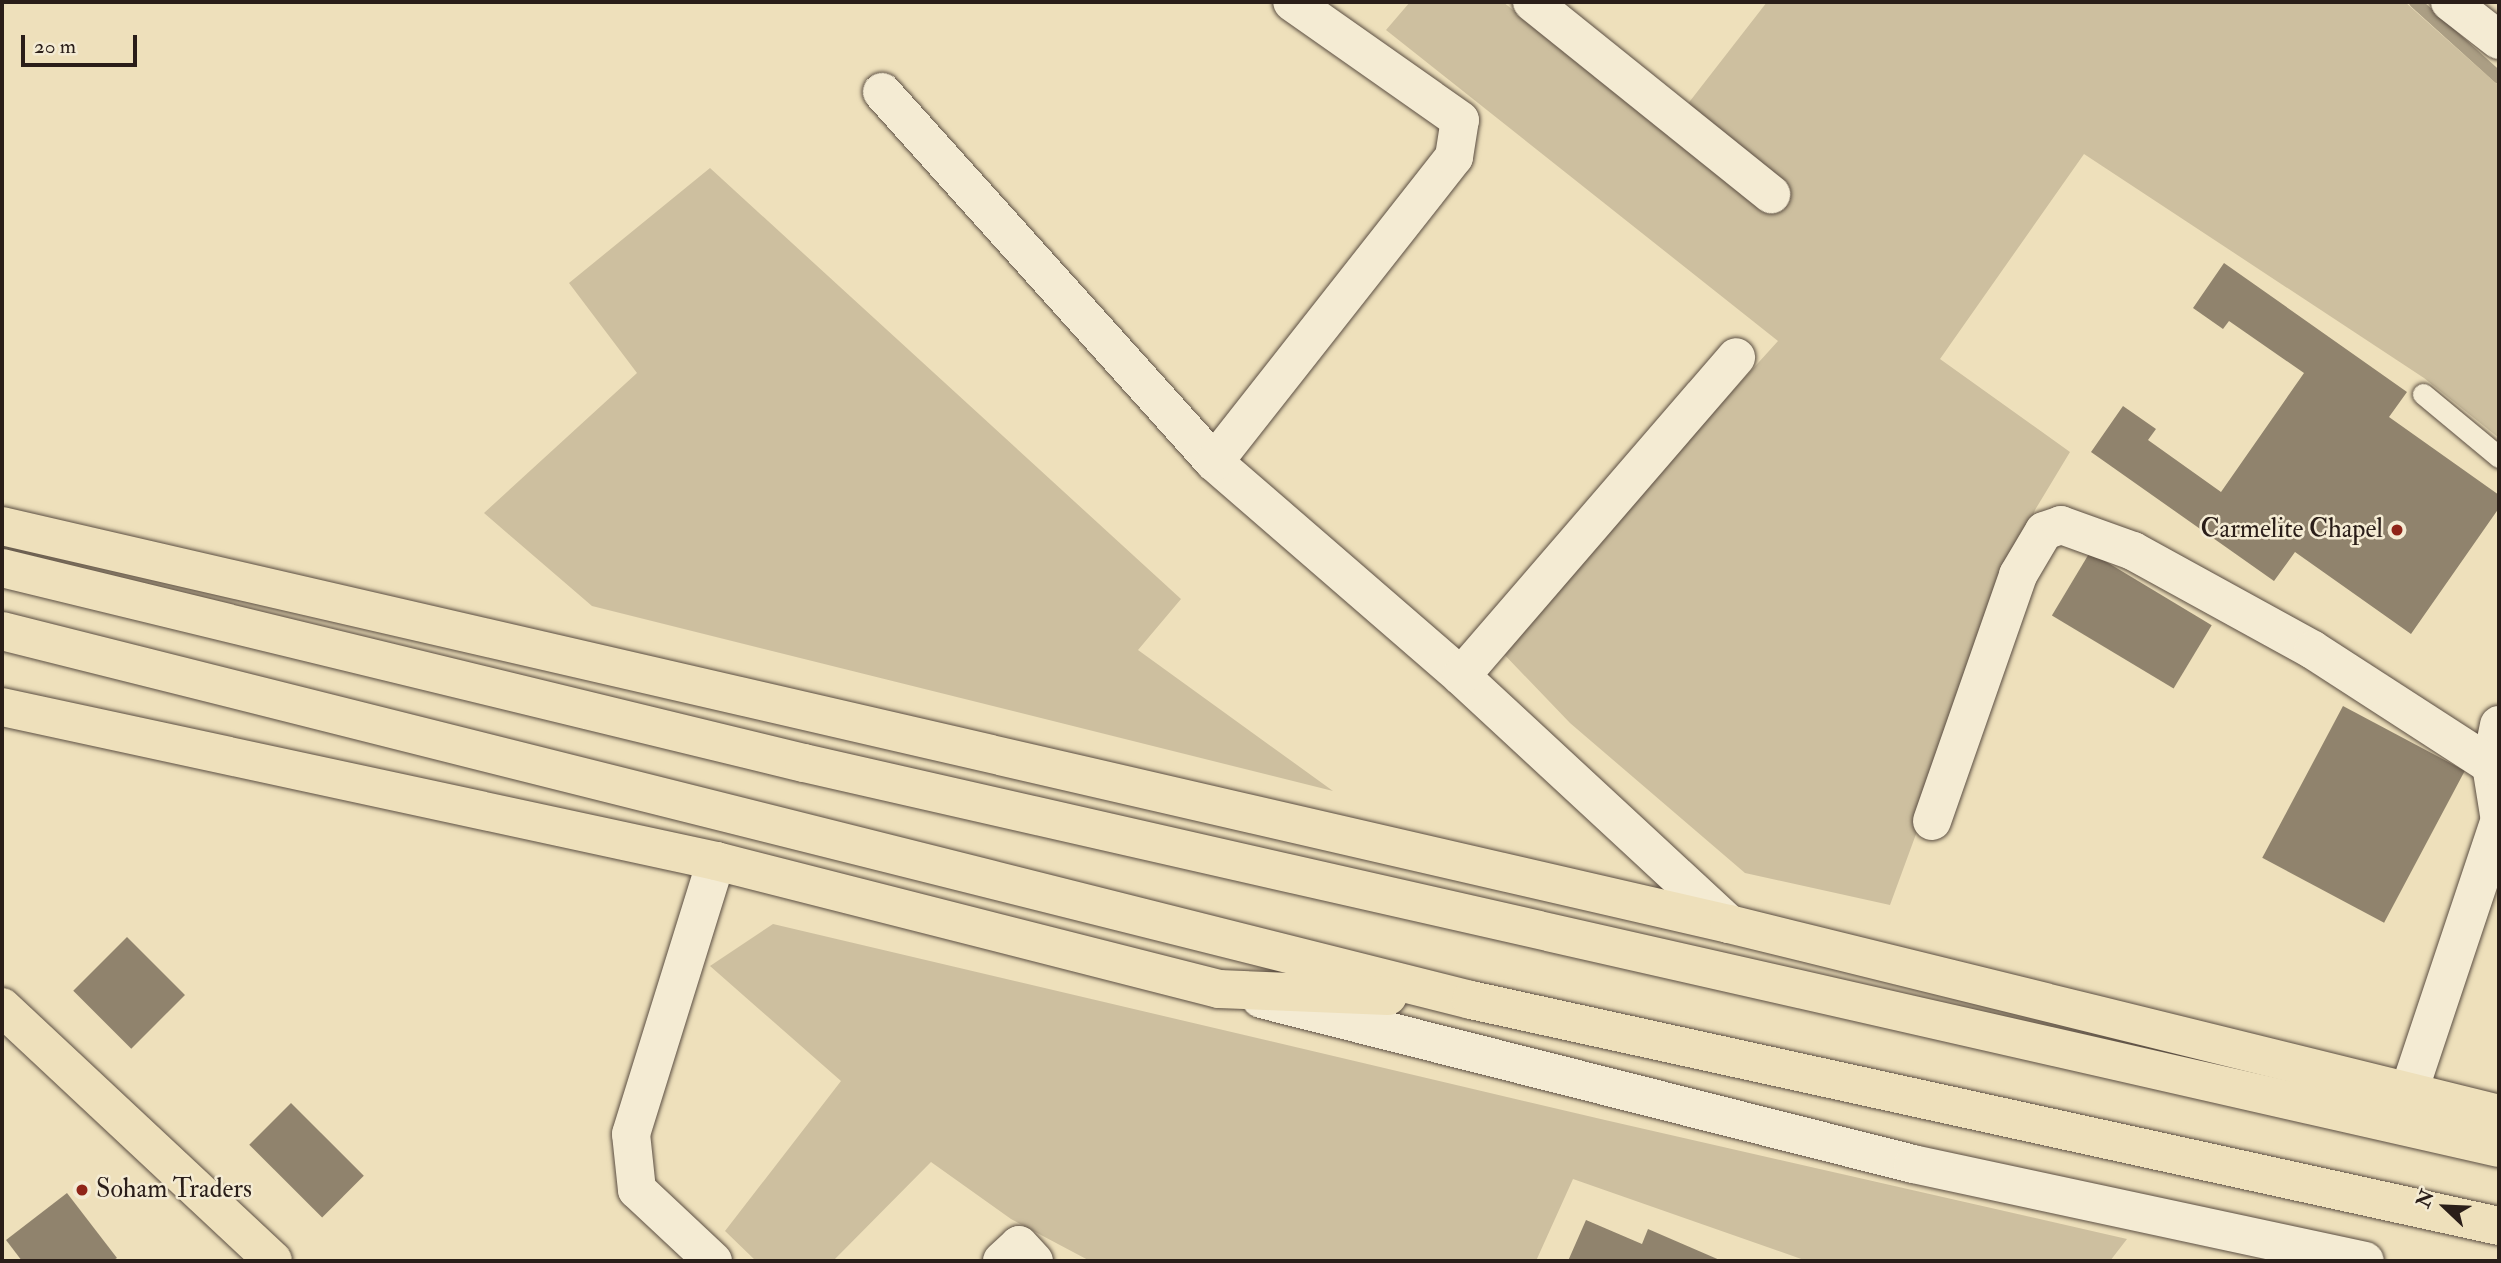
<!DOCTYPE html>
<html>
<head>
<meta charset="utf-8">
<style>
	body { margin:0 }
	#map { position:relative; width:2501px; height:1263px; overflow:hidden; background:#eee0bb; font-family:"IM FELL Double Pica",serif }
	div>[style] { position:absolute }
	.green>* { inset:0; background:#cdbf9f }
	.stream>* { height:12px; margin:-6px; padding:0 6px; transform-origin:6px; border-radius:6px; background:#ab9e84 }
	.building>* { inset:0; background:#90836d; transform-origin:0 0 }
	.roads { filter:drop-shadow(0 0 2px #5b4e42) drop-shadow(0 0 2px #5b4e42) }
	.service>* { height:21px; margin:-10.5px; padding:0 10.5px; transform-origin:10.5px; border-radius:10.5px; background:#f4ebd3 }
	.minor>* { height:38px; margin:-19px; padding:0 19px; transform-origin:19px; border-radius:19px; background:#f4ebd3 }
	.tertiary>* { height:38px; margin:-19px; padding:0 19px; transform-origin:19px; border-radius:19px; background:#f4ebd3 }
	.primary>* { height:38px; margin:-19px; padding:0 19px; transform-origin:19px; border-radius:19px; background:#eee0bb }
	.trunk>* { height:38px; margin:-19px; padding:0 19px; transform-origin:19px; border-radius:19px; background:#eee0bb }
	.dots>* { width:19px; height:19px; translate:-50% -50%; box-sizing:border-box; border:4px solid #f4ebd3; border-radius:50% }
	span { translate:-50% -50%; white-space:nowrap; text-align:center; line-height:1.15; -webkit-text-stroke:5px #f4ebd3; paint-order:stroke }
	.poi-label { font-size:26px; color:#2a1e19 }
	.right { translate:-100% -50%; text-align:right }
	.left { translate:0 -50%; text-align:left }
	.frame { position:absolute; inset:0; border:4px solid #2a1e19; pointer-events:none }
	.north { position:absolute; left:2410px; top:1172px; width:70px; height:70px; -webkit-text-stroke:5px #f4ebd3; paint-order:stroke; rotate:293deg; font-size:19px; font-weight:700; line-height:28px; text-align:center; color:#2a1e19 }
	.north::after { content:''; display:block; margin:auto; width:24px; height:32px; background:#2a1e19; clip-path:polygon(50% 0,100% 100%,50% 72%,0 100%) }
	.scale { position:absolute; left:21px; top:35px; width:116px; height:32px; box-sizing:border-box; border:4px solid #2a1e19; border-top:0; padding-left:9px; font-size:21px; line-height:24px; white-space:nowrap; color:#2a1e19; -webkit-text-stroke:5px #f4ebd3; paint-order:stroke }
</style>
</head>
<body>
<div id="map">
	<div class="green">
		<i style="clip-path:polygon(1410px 2px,1503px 2px,1666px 132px,1767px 2px,2405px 2px,2499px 86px,2499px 438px,2424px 378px,2084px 154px,1940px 359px,2070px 452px,2035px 510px,1890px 905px,1745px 873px,1570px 723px,1499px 649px,1778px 341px,1386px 30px)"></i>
		<i style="clip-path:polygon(710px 168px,1181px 599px,1138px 650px,1333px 791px,592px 606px,484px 513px,637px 373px,569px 283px)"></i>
		<i style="clip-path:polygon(773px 924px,1605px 1120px,2127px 1239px,2110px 1261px,1807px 1261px,1573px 1179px,1536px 1261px,1090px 1261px,1011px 1219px,931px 1162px,833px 1261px,756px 1261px,725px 1231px,841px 1081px,710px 966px)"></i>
	</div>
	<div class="stream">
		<i style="left:2415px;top:2px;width:113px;rotate:42.1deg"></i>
	</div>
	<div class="building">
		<i style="clip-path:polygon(2224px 263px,2407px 392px,2389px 417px,2499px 495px,2499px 508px,2411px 634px,2295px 552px,2274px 581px,2091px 452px,2123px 406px,2156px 429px,2148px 440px,2221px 492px,2304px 373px,2229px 321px,2223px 329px,2193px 308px)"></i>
		<i style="left:2090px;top:552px;width:142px;height:74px;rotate:31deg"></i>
		<i style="left:2343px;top:706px;width:138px;height:172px;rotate:28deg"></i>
		<i style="left:127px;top:937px;width:82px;height:76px;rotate:45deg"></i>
		<i style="left:291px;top:1103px;width:103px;height:59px;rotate:45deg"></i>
		<i style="clip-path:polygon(67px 1193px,117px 1258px,112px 1261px,22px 1261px,6px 1240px)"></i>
		<i style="clip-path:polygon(1586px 1220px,1642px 1244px,1648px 1229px,1722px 1261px,1568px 1261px)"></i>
	</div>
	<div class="roads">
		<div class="service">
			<i style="left:2423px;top:394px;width:99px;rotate:39.7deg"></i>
		</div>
		<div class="minor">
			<i style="left:1532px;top:2px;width:307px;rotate:38.8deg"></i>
			<i style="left:882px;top:92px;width:497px;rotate:48.1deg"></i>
			<i style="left:1214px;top:462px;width:327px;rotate:40.9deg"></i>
			<i style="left:1461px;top:676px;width:365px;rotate:42.8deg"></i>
			<i style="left:1214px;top:462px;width:388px;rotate:-51.8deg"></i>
			<i style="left:1454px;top:157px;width:37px;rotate:-81deg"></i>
			<i style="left:1460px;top:120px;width:205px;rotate:-144.9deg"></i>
			<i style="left:1461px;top:676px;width:421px;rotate:-49.2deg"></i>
			<i style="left:2499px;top:725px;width:41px;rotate:101.3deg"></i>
			<i style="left:2491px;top:765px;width:51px;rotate:80.9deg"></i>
			<i style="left:1932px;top:821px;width:261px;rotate:-70.7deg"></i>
			<i style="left:2018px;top:575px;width:51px;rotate:-59.4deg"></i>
			<i style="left:2044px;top:531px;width:18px;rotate:-19deg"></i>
			<i style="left:2061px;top:525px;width:77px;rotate:19.9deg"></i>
			<i style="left:2133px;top:551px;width:205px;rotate:28.8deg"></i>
			<i style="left:2313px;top:650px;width:212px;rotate:32.9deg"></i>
			<i style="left:2409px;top:1091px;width:284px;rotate:-71.5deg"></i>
			<i style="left:713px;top:1261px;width:104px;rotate:-136.9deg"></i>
			<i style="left:637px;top:1190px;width:56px;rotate:-96.1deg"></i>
			<i style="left:631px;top:1134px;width:286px;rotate:-72.7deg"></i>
			<i style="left:1002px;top:1261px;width:23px;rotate:-43deg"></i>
			<i style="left:1019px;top:1245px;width:22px;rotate:47deg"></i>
		</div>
		<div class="tertiary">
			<i style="left:2450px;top:2px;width:62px;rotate:37.8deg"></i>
			<i style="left:1261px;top:999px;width:673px;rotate:14.2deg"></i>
			<i style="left:1913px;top:1164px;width:462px;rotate:12.1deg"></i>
		</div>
		<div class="primary">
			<i style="left:2px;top:1007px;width:371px;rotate:43.1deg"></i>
		</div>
		<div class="trunk">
			<i style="left:2px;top:526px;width:1772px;rotate:12.98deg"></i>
			<i style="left:1729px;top:924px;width:793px;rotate:13.86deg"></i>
			<i style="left:2px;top:568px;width:825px;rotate:13.67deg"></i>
			<i style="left:804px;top:763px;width:1738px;rotate:12.8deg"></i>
			<i style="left:2px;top:631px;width:1515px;rotate:14.1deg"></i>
			<i style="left:1471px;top:1000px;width:1053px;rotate:12.4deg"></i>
			<i style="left:2px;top:707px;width:730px;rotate:12.17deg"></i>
			<i style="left:716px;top:861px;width:519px;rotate:14.28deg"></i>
			<i style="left:1219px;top:989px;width:169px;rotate:2.4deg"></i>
		</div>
	</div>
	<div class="dots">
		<i style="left:2397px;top:530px;background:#8f2418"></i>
		<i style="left:82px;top:1190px;background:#8f2418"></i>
	</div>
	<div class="poi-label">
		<span class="right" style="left:2383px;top:530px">Carmelite Chapel</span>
		<span class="left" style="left:96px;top:1190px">Soham Traders</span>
	</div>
	<div class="frame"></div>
	<div class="north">N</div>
	<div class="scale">20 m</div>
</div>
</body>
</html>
